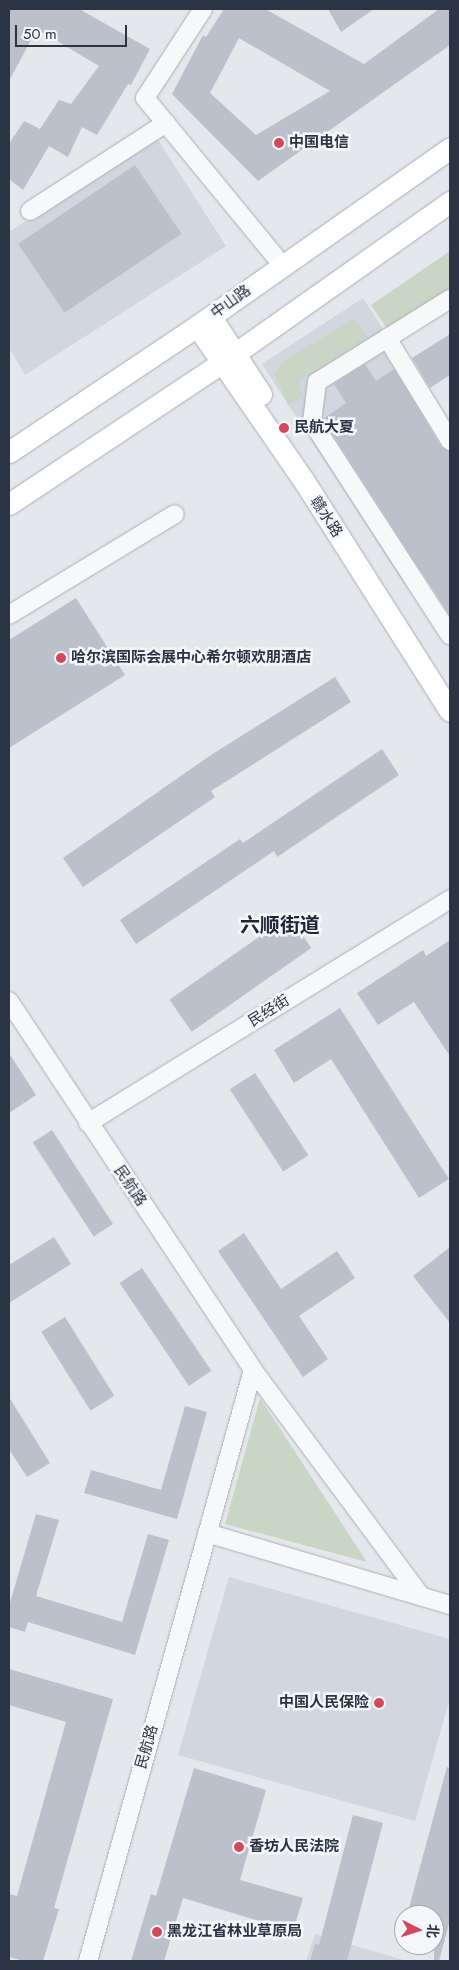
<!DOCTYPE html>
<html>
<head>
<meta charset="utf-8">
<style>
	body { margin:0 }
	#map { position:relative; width:459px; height:1970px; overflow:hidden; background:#e4e7ec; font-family:Jost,"Noto Sans SC",sans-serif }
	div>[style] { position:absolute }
	.built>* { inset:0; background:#d2d6de }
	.green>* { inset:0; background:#c9d6c5 }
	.building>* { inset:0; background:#bbc0ca; transform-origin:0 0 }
	.roads { filter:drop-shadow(0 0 1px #a9aeb7) drop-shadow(0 0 1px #a9aeb7) }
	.minor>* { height:18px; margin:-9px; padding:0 9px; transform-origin:9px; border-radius:9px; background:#f7f8fa }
	.major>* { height:21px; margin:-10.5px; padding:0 10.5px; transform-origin:10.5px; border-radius:10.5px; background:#fff }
	.dots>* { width:14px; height:14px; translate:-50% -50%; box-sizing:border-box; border:2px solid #f4f6f9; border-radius:50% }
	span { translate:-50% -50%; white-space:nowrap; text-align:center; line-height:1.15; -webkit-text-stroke:5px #f4f6f9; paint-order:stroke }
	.poi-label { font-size:15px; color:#2b3445; font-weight:700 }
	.left { translate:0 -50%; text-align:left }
	.right { translate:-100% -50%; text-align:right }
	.street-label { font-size:15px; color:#2b3445 }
	.district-label { font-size:20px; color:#1d2536; font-weight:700 }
	.frame { position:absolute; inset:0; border:10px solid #2b3445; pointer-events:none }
	.north { position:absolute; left:394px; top:1905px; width:50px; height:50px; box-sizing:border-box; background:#f4f6f9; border:1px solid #a4a8b1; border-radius:50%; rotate:95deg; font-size:14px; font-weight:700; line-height:20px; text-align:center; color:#2b3445 }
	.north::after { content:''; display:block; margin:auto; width:18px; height:22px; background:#d1495b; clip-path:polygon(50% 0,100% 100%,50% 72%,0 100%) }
	.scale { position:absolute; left:15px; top:25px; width:112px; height:22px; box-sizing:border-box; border:2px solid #2b3445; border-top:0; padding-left:6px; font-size:15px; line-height:18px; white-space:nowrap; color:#2b3445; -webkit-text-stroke:4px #f4f6f9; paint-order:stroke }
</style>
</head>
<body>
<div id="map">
	<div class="built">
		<i style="clip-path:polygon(157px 138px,226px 246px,25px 375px,9px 348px,9px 232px)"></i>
		<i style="clip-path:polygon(363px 298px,450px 432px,450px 555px,405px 585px,262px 364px)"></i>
		<i style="clip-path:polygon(229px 1577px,450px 1639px,450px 1698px,415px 1821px,178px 1755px)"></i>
		<i style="clip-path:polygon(315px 1934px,407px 1961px,306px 1961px)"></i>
	</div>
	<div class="green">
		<i style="clip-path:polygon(450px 251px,450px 289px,388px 330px,371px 305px)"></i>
		<i style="clip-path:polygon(354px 319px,368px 337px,299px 381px,302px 397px,288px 405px,275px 375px,282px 362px)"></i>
		<i style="clip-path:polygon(260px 1398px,367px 1562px,225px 1524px)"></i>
	</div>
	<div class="building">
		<i style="clip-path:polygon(9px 9px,79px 9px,150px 49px,131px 85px,128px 84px,97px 135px,82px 127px,68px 157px,49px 146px,23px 190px,9px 179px,9px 144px,24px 121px,40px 129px,59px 100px,71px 104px,99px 66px,37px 29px,9px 81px)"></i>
		<i style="clip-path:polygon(evenodd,224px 9px,265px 9px,364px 64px,439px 9px,450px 9px,450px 45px,258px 181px,172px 94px,203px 35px,206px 37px,224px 9px,239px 38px,330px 91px,256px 135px,210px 93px,239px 38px)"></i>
		<i style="clip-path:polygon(328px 9px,374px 9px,341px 32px)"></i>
		<i style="left:135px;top:165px;width:83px;height:141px;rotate:56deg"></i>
		<i style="clip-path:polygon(450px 334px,450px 375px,430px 388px,412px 358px)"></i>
		<i style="clip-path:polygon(365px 364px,376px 381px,394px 369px,441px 447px,450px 452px,450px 616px,323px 419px,346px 403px,334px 384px)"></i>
		<i style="clip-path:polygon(76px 598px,125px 675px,9px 748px,9px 640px)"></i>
		<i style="clip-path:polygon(335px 677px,351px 702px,211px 791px,215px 797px,83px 887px,63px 858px,211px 755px)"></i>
		<i style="clip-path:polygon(382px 749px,399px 775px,277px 857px,274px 851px,136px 944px,120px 920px,240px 839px,243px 843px)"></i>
		<i style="left:289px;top:916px;width:39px;height:146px;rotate:55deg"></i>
		<i style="clip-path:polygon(450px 940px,450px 1056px,414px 1002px,378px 1025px,357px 993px,423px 950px,426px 956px)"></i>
		<i style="clip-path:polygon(340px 1008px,449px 1179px,419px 1198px,331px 1059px,294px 1083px,274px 1050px)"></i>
		<i style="clip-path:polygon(9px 1053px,36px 1095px,9px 1113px)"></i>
		<i style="left:255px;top:1073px;width:98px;height:30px;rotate:57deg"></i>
		<i style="left:52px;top:1130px;width:112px;height:23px;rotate:57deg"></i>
		<i style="clip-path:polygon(244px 1233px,281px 1289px,337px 1251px,355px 1278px,299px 1316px,328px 1359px,303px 1377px,218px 1251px)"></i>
		<i style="clip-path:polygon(54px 1237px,71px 1264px,9px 1303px,9px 1265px)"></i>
		<i style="clip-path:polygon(450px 1247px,450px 1323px,413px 1276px)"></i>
		<i style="left:142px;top:1268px;width:124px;height:27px;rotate:56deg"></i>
		<i style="left:65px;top:1317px;width:93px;height:28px;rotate:58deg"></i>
		<i style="clip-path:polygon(9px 1397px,50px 1463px,27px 1477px,9px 1449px)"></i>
		<i style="clip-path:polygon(185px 1406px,207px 1412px,177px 1519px,84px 1493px,91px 1470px,161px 1490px)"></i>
		<i style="clip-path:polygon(36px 1514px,59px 1520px,36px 1596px,122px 1622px,148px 1534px,169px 1540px,135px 1655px,28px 1622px,25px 1632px,9px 1627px,9px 1606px)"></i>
		<i style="clip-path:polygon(9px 1669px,113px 1699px,54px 1908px,59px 1909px,43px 1961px,24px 1961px,9px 1957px,9px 1894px,17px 1896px,66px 1722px,9px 1705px)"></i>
		<i style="clip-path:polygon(447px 1767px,450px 1768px,450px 1920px,439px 1961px,434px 1961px,434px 1915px,407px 1915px)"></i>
		<i style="clip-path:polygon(194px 1768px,266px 1790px,240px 1880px,303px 1898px,293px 1931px,183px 1898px,164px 1961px,131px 1961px,151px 1894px,156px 1896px)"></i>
		<i style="clip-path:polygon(353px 1815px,383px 1823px,347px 1961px,310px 1961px,315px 1944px,319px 1945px)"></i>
	</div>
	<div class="roads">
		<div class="minor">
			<i style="left:203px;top:9px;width:106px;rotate:123.1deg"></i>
			<i style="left:145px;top:98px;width:216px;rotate:50.6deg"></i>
			<i style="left:30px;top:211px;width:162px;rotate:-32.9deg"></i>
			<i style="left:450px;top:299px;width:157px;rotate:148deg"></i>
			<i style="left:317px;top:382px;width:40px;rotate:97.1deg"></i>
			<i style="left:312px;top:422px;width:254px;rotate:57.1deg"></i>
			<i style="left:387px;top:338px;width:121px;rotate:58.5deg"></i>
			<i style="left:9px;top:615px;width:194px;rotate:-31.3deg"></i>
			<i style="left:9px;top:1001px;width:442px;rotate:56.5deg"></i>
			<i style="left:253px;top:1370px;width:614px;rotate:105.6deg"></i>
			<i style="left:88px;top:1123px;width:426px;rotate:-31.7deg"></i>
			<i style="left:253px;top:1370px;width:282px;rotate:53.4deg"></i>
			<i style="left:207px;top:1533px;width:253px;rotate:16.5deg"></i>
		</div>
		<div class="major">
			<i style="left:211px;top:317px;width:92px;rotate:57deg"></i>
			<i style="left:197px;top:326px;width:188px;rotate:55.4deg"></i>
			<i style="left:304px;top:481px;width:272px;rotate:57.6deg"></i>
			<i style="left:9px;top:452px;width:226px;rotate:-33.8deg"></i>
			<i style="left:197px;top:326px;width:309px;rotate:-35.1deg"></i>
			<i style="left:9px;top:504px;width:257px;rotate:-33.6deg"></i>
			<i style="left:223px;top:362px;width:278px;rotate:-35.2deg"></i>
		</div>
	</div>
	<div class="dots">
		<i style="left:279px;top:143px;background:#d1495b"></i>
		<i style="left:284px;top:428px;background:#d1495b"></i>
		<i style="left:61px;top:658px;background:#d1495b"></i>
		<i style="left:379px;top:1703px;background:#d1495b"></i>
		<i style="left:239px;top:1847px;background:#d1495b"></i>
		<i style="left:157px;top:1932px;background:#d1495b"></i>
	</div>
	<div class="poi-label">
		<span class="left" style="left:289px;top:143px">中国电信</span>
		<span class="left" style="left:294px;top:428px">民航大夏</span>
		<span class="left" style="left:71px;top:658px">哈尔滨国际会展中心希尔顿欢朋酒店</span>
		<span class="right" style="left:369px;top:1703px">中国人民保险</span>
		<span class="left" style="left:249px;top:1847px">香坊人民法院</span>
		<span class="left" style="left:167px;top:1932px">黑龙江省林业草原局</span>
	</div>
	<div class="street-label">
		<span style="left:231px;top:302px;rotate:-36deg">中山路</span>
		<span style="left:326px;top:517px;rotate:57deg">赣水路</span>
		<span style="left:269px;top:1011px;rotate:-32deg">民经街</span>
		<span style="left:130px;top:1186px;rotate:56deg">民航路</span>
		<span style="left:147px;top:1747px;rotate:-74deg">民航路</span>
	</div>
	<div class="district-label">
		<span style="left:280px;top:925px">六顺街道</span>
	</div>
	<div class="frame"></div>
	<div class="north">北</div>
	<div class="scale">50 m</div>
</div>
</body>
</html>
